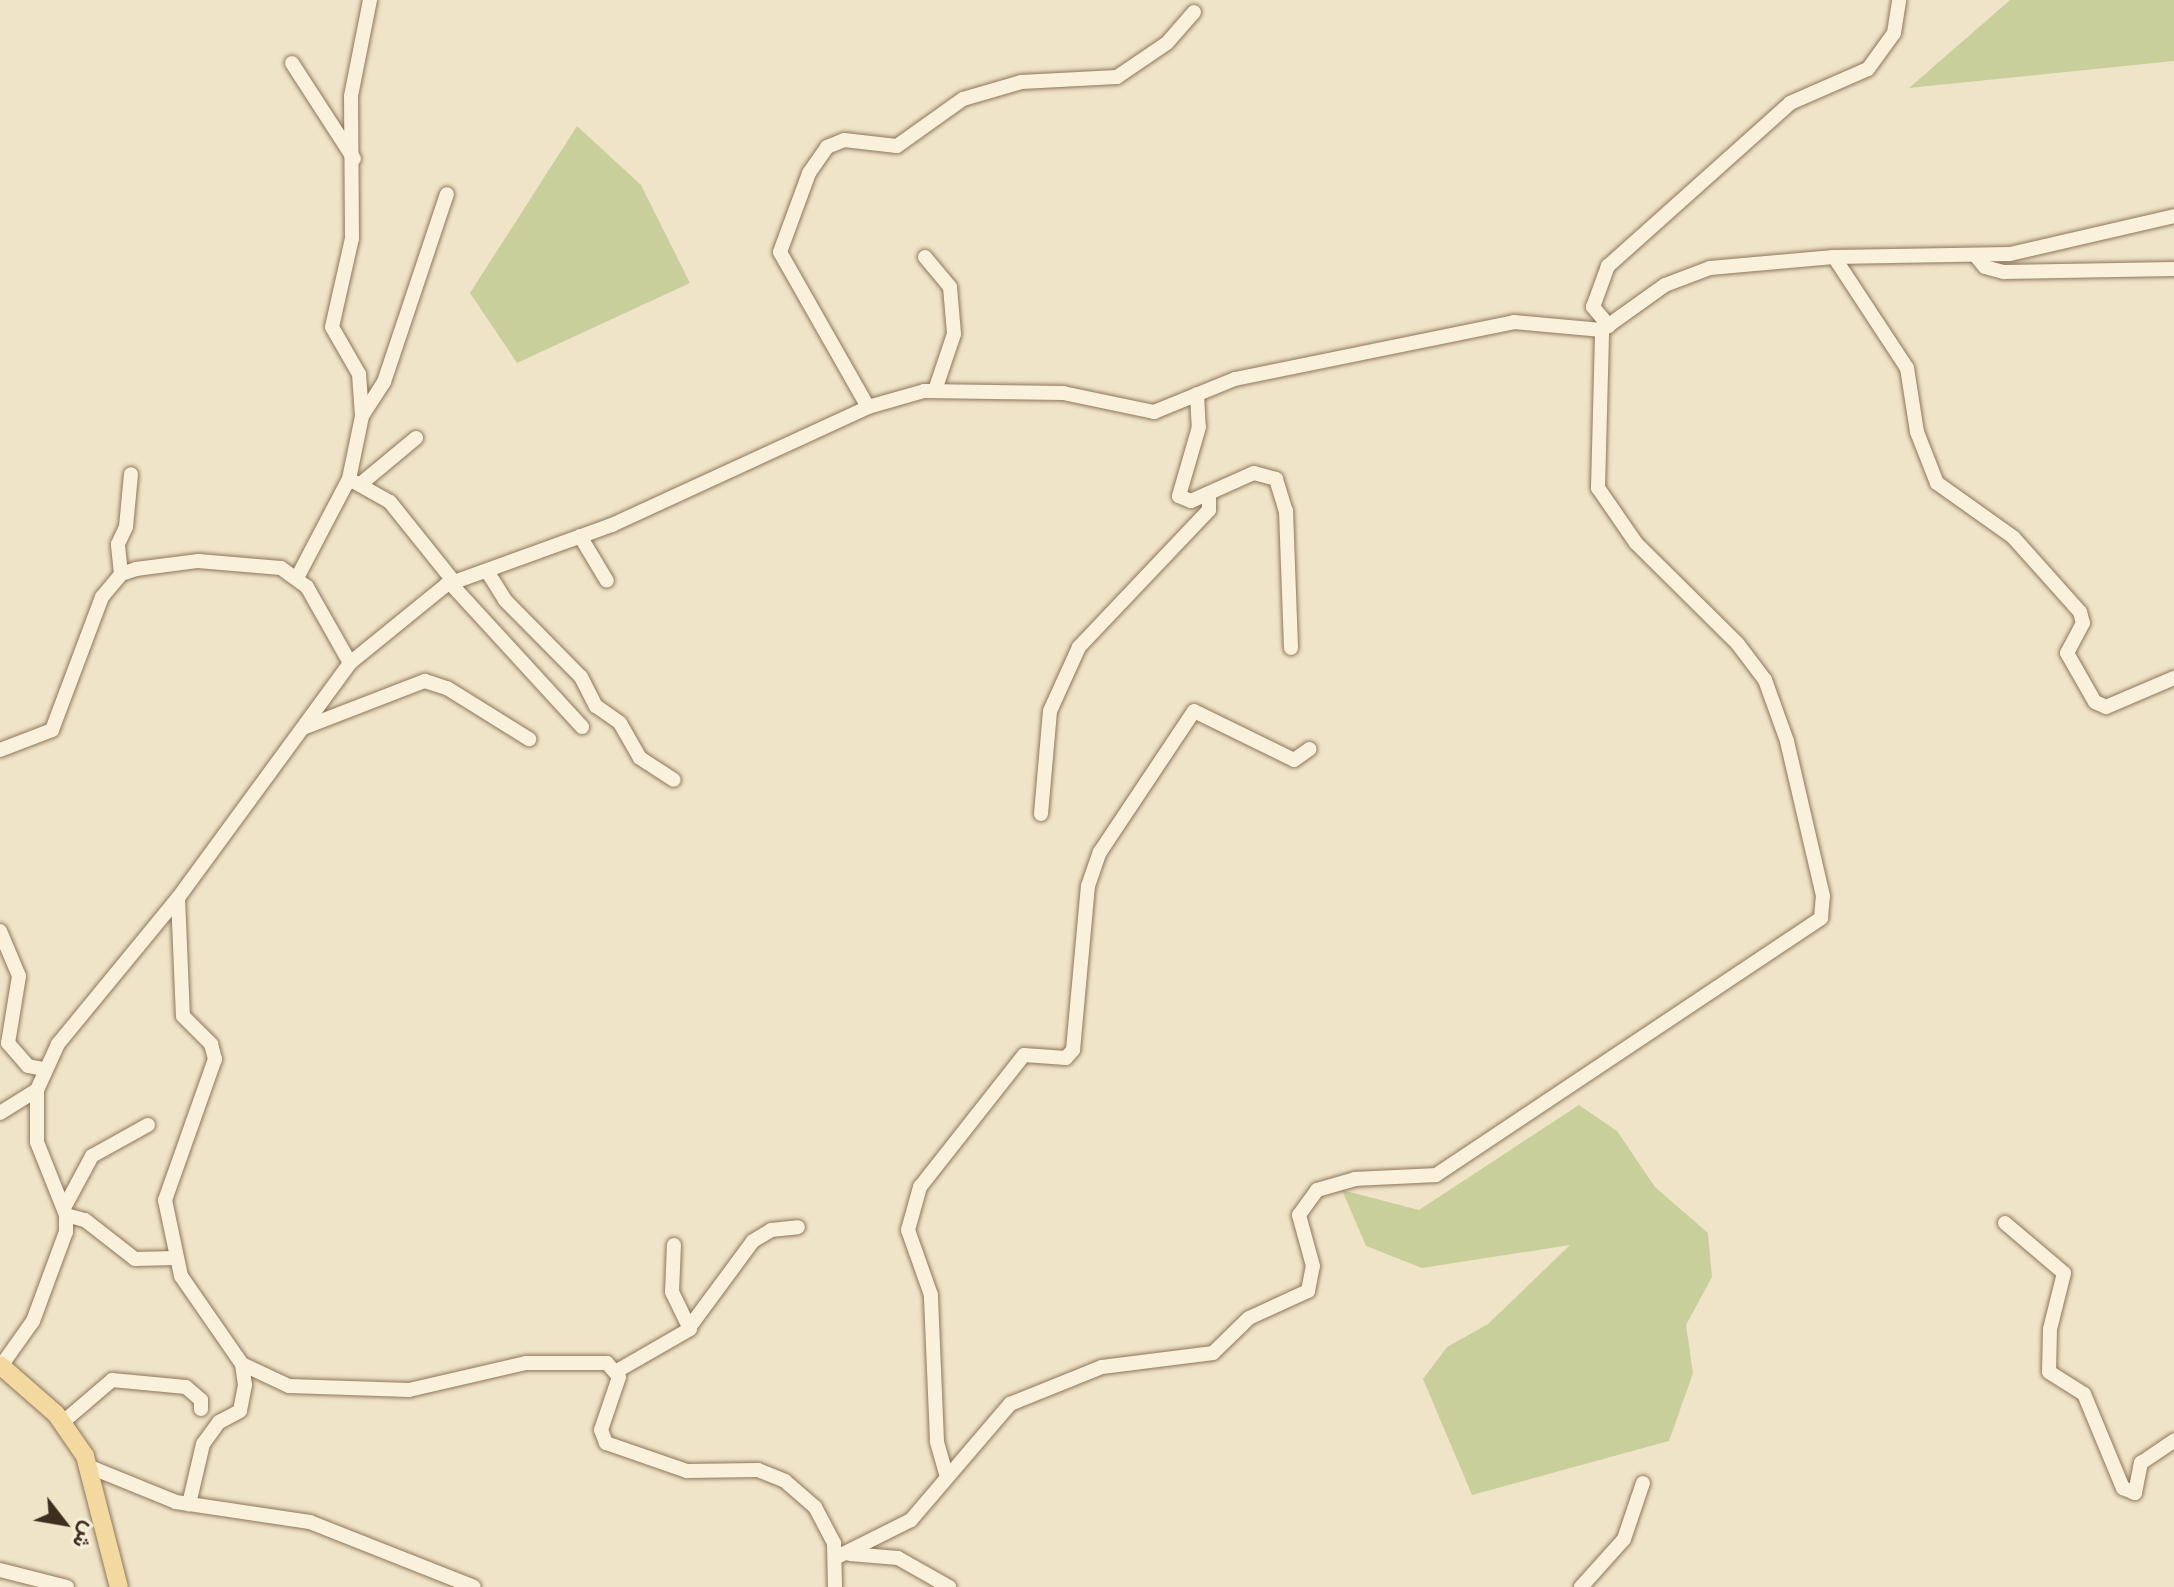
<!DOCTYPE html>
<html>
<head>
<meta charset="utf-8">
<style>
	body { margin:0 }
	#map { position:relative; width:2174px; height:1587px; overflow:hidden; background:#f0e4c8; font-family:"Zilla Slab",Vazirmatn,serif }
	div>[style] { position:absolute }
	.green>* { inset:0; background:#c9cf9b }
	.roads { filter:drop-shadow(0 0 2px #8d765c) drop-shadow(0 0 2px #8d765c) }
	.minor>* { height:14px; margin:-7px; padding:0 7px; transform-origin:7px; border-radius:7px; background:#faf1dc }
	.major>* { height:18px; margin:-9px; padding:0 9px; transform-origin:9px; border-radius:9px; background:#f3d9a0 }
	span { translate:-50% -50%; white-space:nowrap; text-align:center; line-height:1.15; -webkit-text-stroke:6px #f7eed8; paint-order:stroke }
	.north { position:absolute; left:24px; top:1483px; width:80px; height:80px; -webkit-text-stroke:6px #f7eed8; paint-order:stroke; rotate:121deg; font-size:22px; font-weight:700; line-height:32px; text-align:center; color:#3d2e20 }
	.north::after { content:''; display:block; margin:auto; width:28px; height:36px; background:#3d2e20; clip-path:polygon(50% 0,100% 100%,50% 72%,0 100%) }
</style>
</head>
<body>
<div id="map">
	<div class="green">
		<i style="clip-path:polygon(2010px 0,2174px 0,2174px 61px,1909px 88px)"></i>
		<i style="clip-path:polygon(577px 126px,641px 185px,690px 283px,517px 363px,470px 293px)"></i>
		<i style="clip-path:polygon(1579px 1105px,1617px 1131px,1655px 1187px,1708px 1233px,1712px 1277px,1686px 1325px,1693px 1373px,1669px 1441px,1472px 1495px,1423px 1379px,1447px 1347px,1488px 1324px,1570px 1245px,1422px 1268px,1366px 1246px,1342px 1190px,1419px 1210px)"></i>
	</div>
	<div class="roads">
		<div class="minor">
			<i style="left:292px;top:63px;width:114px;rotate:57.1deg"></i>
			<i style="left:1976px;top:256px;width:14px;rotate:51deg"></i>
			<i style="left:1985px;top:267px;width:20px;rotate:15deg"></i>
			<i style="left:2004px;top:272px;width:170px;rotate:-1deg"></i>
			<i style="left:925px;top:257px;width:39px;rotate:50deg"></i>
			<i style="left:950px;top:287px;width:47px;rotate:85.1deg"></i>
			<i style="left:954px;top:334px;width:59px;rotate:108.7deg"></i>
			<i style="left:1834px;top:257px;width:133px;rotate:56.7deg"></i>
			<i style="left:1907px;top:368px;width:65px;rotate:81.1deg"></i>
			<i style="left:1917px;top:432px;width:55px;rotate:68.6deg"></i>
			<i style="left:1937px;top:483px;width:93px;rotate:35.4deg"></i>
			<i style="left:2013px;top:537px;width:101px;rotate:48.2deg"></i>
			<i style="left:2080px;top:612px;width:11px;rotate:75deg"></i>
			<i style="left:2083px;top:623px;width:34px;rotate:118deg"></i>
			<i style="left:2067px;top:653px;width:56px;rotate:60.3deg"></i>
			<i style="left:2095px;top:702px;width:12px;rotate:24deg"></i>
			<i style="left:2106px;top:707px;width:74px;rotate:-23.1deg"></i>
			<i style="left:1609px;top:326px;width:25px;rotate:-130deg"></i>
			<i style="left:1593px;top:307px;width:44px;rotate:-69.9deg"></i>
			<i style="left:1608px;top:266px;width:244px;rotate:-41.8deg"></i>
			<i style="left:1790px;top:103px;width:85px;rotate:-23.6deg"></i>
			<i style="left:1868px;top:69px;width:44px;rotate:-54.2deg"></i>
			<i style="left:1894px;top:33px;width:33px;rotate:-81deg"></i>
			<i style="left:1197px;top:394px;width:33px;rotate:87deg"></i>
			<i style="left:1199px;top:427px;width:72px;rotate:106.2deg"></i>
			<i style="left:1179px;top:496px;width:13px;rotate:23deg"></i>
			<i style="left:1191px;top:501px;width:69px;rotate:-24deg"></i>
			<i style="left:1254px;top:473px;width:23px;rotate:15deg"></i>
			<i style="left:1276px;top:479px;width:34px;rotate:73deg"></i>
			<i style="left:1286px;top:511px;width:137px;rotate:87.9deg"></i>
			<i style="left:868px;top:407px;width:178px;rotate:-119.6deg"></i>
			<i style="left:780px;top:252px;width:84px;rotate:-69.8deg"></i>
			<i style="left:809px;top:173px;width:32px;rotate:-55deg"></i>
			<i style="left:827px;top:147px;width:18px;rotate:-22deg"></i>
			<i style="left:844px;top:140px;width:53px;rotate:6.5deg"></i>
			<i style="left:897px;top:146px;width:81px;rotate:-35.5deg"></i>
			<i style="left:963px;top:99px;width:60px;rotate:-16.3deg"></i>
			<i style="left:1021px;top:82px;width:96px;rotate:-3deg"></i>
			<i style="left:1117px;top:77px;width:60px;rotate:-34.2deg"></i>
			<i style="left:1167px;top:43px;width:41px;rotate:-48.9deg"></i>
			<i style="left:362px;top:416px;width:40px;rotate:-57.1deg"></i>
			<i style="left:384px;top:382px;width:198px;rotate:-71.5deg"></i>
			<i style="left:349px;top:479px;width:47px;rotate:29.3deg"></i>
			<i style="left:390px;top:502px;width:104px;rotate:51.3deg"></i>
			<i style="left:363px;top:482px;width:69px;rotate:-39.7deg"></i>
			<i style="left:580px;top:536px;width:52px;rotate:59deg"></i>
			<i style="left:487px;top:571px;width:34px;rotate:58deg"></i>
			<i style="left:505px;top:600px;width:108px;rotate:45.4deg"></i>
			<i style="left:581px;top:677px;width:33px;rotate:63deg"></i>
			<i style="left:596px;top:706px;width:29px;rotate:35deg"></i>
			<i style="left:620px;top:723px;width:40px;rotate:60.3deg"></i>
			<i style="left:640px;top:758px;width:40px;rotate:32.9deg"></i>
			<i style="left:121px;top:574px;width:30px;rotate:-96deg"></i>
			<i style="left:118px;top:544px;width:19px;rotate:-65deg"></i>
			<i style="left:126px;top:527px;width:53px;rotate:-84.6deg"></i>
			<i style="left:298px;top:576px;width:110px;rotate:-62.3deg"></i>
			<i style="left:349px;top:479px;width:64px;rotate:-78.3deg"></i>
			<i style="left:362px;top:416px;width:42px;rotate:-94.1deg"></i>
			<i style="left:359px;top:374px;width:54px;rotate:-119.9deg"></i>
			<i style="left:332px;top:327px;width:91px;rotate:-77.3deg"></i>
			<i style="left:352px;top:238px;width:142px;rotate:-90.4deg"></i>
			<i style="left:351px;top:96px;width:98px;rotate:-78.8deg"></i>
			<i style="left:451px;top:584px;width:194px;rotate:47.5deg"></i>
			<i style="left:303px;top:728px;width:131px;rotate:-21.1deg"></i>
			<i style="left:425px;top:681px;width:23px;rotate:18deg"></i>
			<i style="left:447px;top:688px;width:97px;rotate:31.9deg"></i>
			<i style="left:0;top:750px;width:56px;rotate:-21deg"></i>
			<i style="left:52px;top:730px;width:142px;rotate:-69.4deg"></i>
			<i style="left:102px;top:597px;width:30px;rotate:-50deg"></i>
			<i style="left:121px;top:574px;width:16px;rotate:-18deg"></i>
			<i style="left:136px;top:569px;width:63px;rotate:-7.4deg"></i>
			<i style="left:198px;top:561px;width:83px;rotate:4.8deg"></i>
			<i style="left:281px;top:568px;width:32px;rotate:36deg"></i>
			<i style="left:307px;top:587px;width:87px;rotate:60.5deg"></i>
			<i style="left:1041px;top:814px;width:103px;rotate:-85deg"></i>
			<i style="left:1050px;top:711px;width:70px;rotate:-65.6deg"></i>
			<i style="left:1079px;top:647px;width:189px;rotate:-46.5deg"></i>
			<i style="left:1209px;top:510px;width:17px;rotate:-90deg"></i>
			<i style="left:178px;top:898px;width:118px;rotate:87.6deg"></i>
			<i style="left:183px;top:1016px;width:40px;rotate:45deg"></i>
			<i style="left:211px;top:1044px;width:16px;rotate:75deg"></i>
			<i style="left:215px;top:1059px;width:150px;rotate:109.5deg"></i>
			<i style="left:165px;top:1200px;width:78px;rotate:78.1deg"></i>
			<i style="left:181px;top:1276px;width:107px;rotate:55.3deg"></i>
			<i style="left:242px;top:1364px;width:21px;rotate:82deg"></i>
			<i style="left:245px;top:1385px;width:26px;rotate:101deg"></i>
			<i style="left:240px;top:1411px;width:24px;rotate:152deg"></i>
			<i style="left:219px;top:1422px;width:27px;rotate:126deg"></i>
			<i style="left:203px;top:1444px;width:62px;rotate:103.1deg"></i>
			<i style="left:0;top:931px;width:49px;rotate:67.1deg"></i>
			<i style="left:19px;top:976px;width:68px;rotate:99.3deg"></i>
			<i style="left:8px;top:1043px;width:30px;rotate:49deg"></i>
			<i style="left:28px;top:1066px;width:16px;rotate:11deg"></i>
			<i style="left:0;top:1113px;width:44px;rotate:-31.9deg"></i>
			<i style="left:64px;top:1208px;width:59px;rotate:-61.7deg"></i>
			<i style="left:92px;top:1156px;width:64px;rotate:-29deg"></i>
			<i style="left:66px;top:1215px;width:20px;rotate:15deg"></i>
			<i style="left:85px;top:1220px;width:63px;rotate:38deg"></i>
			<i style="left:135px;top:1259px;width:41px;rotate:-1.4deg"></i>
			<i style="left:2005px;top:1223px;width:77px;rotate:40.3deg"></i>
			<i style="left:2064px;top:1273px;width:58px;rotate:104deg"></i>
			<i style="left:2050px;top:1329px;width:43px;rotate:91.3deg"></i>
			<i style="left:2049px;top:1372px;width:41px;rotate:32.2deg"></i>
			<i style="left:2084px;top:1394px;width:102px;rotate:67.5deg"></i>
			<i style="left:2123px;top:1488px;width:13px;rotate:23deg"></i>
			<i style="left:2135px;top:1493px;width:31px;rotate:-79deg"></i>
			<i style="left:2141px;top:1463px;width:40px;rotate:-34deg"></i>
			<i style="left:691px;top:1325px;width:104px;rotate:-53.6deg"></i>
			<i style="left:753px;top:1241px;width:21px;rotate:-31deg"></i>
			<i style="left:771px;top:1230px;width:27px;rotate:-6deg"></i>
			<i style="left:242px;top:1364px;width:52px;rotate:25.1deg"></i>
			<i style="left:289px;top:1386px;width:120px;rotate:1.9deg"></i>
			<i style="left:409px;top:1390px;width:120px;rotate:-13deg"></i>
			<i style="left:526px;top:1363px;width:81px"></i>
			<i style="left:607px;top:1363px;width:18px;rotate:49deg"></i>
			<i style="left:619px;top:1377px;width:56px;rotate:108.8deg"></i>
			<i style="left:601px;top:1430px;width:14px;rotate:69deg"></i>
			<i style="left:606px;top:1443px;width:86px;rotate:19.1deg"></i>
			<i style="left:687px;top:1471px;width:71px;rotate:-0.8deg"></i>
			<i style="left:758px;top:1470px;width:29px;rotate:22deg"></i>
			<i style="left:785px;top:1481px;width:40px;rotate:41deg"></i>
			<i style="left:815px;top:1507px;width:41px;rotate:62.2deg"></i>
			<i style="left:834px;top:1543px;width:44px;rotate:88.7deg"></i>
			<i style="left:1px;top:1366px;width:55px;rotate:-54.6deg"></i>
			<i style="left:33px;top:1321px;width:95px;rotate:-69.7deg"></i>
			<i style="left:66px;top:1232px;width:17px;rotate:-90deg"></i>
			<i style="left:66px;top:1215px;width:79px;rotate:-111.7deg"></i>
			<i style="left:37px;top:1142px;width:52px;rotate:-90deg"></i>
			<i style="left:37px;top:1090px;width:51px;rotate:-65.5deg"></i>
			<i style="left:58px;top:1044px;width:189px;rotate:-50.6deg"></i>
			<i style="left:178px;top:898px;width:291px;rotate:-53.8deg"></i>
			<i style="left:350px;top:663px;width:124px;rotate:-39.1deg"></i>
			<i style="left:446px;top:585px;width:177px;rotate:-19.9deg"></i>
			<i style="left:612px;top:525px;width:282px;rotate:-24.7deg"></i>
			<i style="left:868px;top:407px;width:58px;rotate:-15.9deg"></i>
			<i style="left:924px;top:391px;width:139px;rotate:0.8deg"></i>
			<i style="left:1063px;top:393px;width:93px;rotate:11.8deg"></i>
			<i style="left:1154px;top:412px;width:87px;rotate:-22.2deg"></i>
			<i style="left:1235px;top:379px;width:285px;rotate:-11.5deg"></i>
			<i style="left:1514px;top:322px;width:88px;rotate:5.2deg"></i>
			<i style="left:1602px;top:330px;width:77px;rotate:-35.5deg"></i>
			<i style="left:1665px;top:285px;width:48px;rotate:-20.7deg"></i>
			<i style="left:1710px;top:268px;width:124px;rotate:-5.1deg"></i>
			<i style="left:1834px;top:257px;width:176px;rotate:-1deg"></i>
			<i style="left:2010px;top:254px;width:168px;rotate:-13deg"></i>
			<i style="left:617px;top:1371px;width:84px;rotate:-29.9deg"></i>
			<i style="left:690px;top:1329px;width:41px;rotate:-115.9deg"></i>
			<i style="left:672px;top:1292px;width:47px;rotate:-87.6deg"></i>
			<i style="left:63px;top:1422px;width:65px;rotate:-40.6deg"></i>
			<i style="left:112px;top:1380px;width:74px;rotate:5.4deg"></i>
			<i style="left:186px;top:1387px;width:20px;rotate:41deg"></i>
			<i style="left:201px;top:1400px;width:9px;rotate:90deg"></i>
			<i style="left:90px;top:1467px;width:93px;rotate:22.1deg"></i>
			<i style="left:176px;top:1502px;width:135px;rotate:8.5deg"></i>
			<i style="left:310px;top:1522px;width:176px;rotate:21.6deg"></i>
			<i style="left:947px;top:1477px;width:37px;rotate:-106deg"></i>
			<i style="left:937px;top:1441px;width:146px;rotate:-92.4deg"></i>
			<i style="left:931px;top:1295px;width:69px;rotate:-109.5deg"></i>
			<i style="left:908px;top:1230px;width:45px;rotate:-74.4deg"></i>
			<i style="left:920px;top:1187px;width:168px;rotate:-51.8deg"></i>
			<i style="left:1024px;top:1055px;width:42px;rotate:4.1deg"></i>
			<i style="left:1066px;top:1058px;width:11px;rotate:-49deg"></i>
			<i style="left:1073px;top:1050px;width:165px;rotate:-84.8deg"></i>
			<i style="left:1088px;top:886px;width:36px;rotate:-71deg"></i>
			<i style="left:1100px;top:852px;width:169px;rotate:-56.3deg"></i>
			<i style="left:1194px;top:711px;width:111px;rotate:26.1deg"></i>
			<i style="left:1294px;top:760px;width:19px;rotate:-35deg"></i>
			<i style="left:850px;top:1554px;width:48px;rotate:4.8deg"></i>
			<i style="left:898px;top:1558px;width:59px;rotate:29.6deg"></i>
			<i style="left:839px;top:1556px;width:80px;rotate:-26.6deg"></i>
			<i style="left:911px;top:1520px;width:153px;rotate:-49.5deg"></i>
			<i style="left:1010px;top:1404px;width:99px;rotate:-21.9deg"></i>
			<i style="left:1102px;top:1367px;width:112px;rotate:-7.2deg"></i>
			<i style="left:1213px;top:1353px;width:50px;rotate:-44.2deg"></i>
			<i style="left:1249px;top:1318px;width:65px;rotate:-24.6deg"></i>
			<i style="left:1308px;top:1291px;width:25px;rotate:-79deg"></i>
			<i style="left:1313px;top:1266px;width:53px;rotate:-105.4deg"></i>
			<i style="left:1299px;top:1215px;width:31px;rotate:-54deg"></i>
			<i style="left:1317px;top:1190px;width:40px;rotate:-16deg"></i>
			<i style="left:1355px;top:1179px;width:81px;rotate:-2.8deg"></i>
			<i style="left:1436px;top:1175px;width:463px;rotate:-33.7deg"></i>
			<i style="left:1821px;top:918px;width:22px;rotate:-85deg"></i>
			<i style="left:1823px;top:896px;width:159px;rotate:-103.1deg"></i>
			<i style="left:1787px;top:741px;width:65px;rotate:-109.8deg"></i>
			<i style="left:1765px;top:680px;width:46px;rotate:-127.1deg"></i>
			<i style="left:1737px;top:643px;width:142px;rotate:-135.3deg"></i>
			<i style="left:1636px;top:543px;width:67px;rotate:-124.6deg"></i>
			<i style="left:1598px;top:488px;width:158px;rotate:-88.5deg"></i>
			<i style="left:0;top:1570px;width:69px;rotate:14.2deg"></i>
			<i style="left:1581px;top:1587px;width:64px;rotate:-48.1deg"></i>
			<i style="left:1624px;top:1539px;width:59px;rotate:-71.3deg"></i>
		</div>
		<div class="major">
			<i style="left:0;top:1365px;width:74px;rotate:41.2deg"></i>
			<i style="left:56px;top:1414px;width:51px;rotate:55.4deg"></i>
			<i style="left:85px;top:1456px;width:135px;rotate:75.5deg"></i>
		</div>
	</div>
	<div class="north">ش</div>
</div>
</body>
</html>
